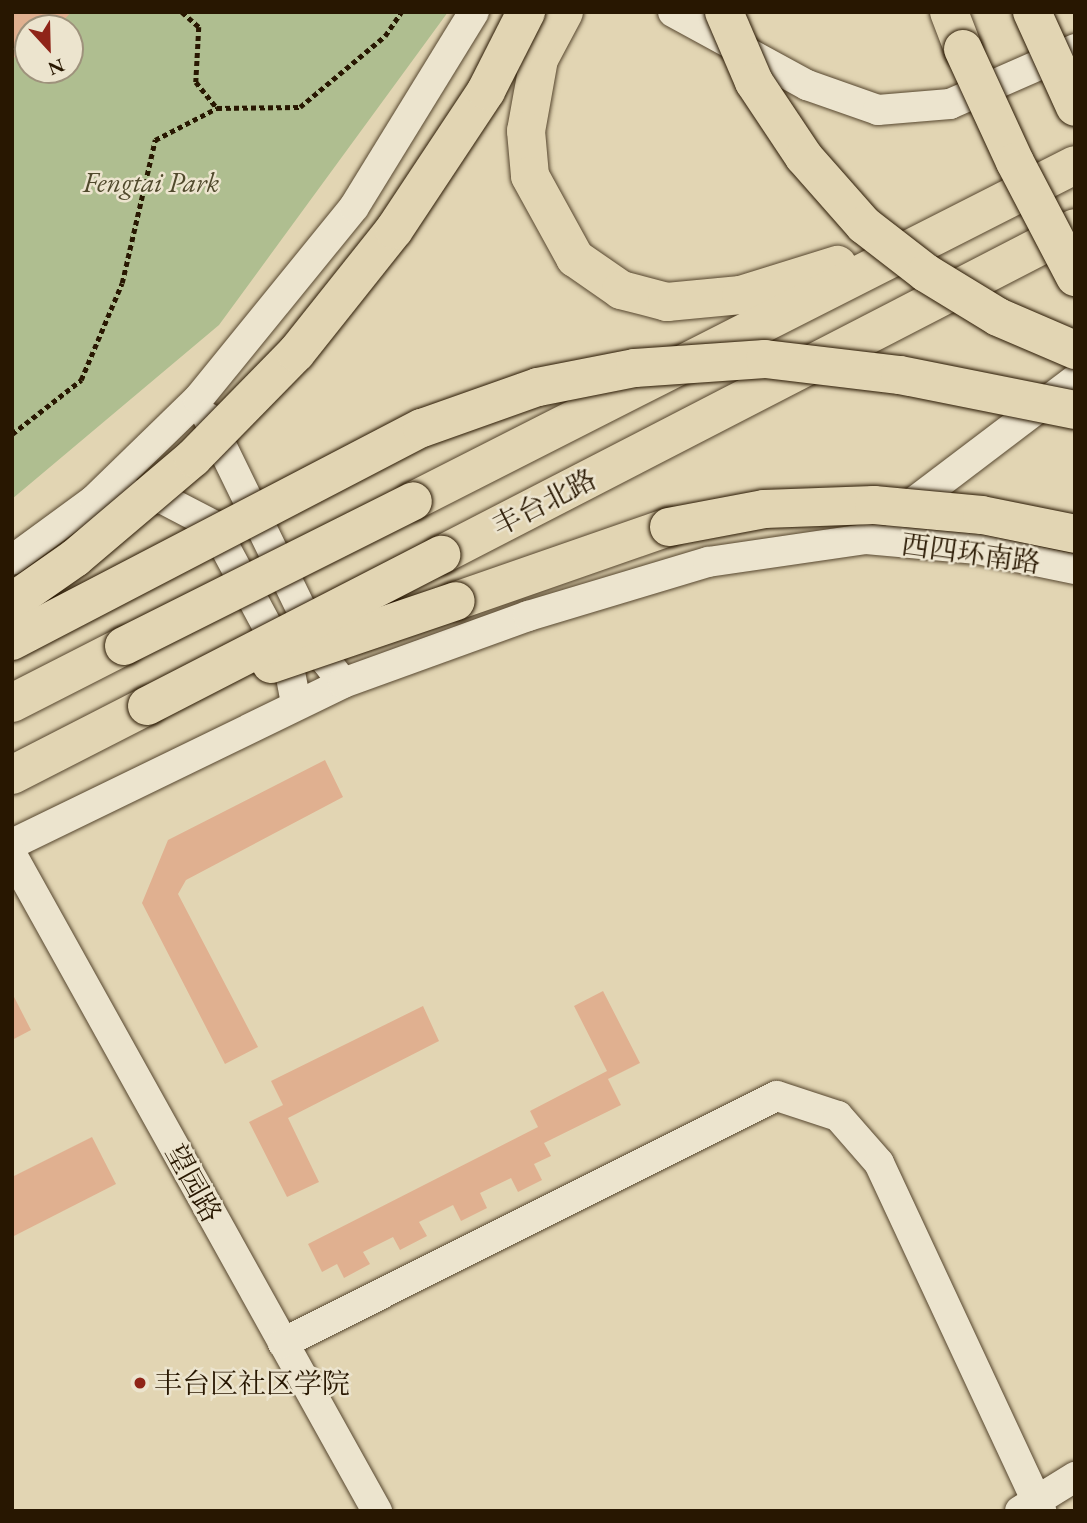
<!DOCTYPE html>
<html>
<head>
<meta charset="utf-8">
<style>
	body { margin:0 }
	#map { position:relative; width:1087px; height:1523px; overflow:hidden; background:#e2d5b3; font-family:"EB Garamond","Noto Serif SC",serif }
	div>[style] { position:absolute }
	.green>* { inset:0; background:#afbe90 }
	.building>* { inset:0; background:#e0b090 }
	.path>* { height:4.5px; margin-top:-2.25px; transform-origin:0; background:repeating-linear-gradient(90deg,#281701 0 5px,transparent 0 8.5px) }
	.roads { filter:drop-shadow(0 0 2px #56462e) drop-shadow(0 0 2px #56462e) }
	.minor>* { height:30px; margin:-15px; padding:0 15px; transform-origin:15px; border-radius:15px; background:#ece4ce }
	.highway>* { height:38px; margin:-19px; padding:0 19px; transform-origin:19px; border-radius:19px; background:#e2d5b3 }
	.bridges { filter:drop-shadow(0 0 2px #281701) drop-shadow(0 0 2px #281701) }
	.highway-bridge>* { height:38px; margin:-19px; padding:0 19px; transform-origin:19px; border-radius:19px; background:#e2d5b3 }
	.dots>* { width:19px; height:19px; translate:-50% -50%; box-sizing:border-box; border:4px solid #ece4ce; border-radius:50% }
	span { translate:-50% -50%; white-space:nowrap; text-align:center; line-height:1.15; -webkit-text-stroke:5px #ece4ce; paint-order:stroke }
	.park-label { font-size:28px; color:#50492c; font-style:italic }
	.street-label { font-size:28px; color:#281701 }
	.poi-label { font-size:28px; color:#281701 }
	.left { translate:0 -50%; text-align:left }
	.frame { position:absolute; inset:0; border:14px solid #281701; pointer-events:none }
	.north { position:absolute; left:14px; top:14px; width:70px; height:70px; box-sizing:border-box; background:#ece4ce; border:2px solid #9e927c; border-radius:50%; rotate:158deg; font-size:19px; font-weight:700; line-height:28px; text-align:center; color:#281701 }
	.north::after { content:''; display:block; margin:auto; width:24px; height:32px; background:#8f2418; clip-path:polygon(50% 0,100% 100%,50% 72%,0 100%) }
</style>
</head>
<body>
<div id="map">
	<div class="green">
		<i style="clip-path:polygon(evenodd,12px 12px,448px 12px,219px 325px,12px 499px,12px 12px,28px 28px,70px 28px,70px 70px,28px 70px,28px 28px)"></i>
	</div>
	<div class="building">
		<i style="clip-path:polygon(12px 12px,71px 12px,57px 28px,28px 28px,28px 59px,23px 65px,12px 55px)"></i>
		<i style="clip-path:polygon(325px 760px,343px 797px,186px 880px,178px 894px,258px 1047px,225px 1064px,142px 903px,168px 840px)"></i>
		<i style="clip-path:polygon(603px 991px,640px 1063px,608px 1079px,621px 1105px,544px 1143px,551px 1156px,534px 1164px,542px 1180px,518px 1192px,511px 1178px,480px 1193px,487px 1208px,461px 1221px,453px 1205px,419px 1222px,427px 1236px,400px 1250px,393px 1237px,363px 1252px,370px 1264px,344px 1278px,337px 1264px,322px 1272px,308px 1244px,538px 1127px,530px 1111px,607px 1071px,574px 1006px)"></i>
		<i style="clip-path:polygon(12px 993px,31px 1030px,12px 1040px)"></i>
		<i style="clip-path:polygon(423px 1006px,439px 1041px,288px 1118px,319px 1182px,287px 1197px,249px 1122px,283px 1105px,271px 1081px)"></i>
		<i style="clip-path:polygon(92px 1137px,116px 1184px,12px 1237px,12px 1177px)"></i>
	</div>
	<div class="path">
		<i style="left:182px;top:12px;width:23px;rotate:41deg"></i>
		<i style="left:199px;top:27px;width:55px;rotate:93.1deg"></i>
		<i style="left:196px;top:82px;width:33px;rotate:51deg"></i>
		<i style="left:12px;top:434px;width:88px;rotate:-38deg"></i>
		<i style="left:81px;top:380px;width:105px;rotate:-67.1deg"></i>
		<i style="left:122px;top:283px;width:147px;rotate:-77deg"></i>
		<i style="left:155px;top:140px;width:70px;rotate:-27.3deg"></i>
		<i style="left:217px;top:108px;width:83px;rotate:-0.7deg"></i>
		<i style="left:300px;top:107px;width:111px;rotate:-39.9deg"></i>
		<i style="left:385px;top:36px;width:29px;rotate:-56deg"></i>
	</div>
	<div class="roads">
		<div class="minor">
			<i style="left:673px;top:12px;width:153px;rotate:28.6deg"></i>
			<i style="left:807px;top:85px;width:75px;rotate:19.4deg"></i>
			<i style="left:878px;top:110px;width:72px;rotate:-4.8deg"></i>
			<i style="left:950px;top:104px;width:137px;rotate:-23.7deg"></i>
			<i style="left:208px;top:418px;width:271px;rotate:64deg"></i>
			<i style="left:327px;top:662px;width:26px;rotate:53deg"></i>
			<i style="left:132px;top:495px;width:31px;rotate:7deg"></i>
			<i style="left:163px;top:499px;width:56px;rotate:27.5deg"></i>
			<i style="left:213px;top:525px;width:161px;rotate:61.8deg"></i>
			<i style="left:289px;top:667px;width:37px;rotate:79deg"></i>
			<i style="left:897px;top:515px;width:223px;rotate:-37.2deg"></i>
			<i style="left:12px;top:560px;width:102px;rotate:-36.2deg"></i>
			<i style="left:94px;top:500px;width:145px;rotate:-44.2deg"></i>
			<i style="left:198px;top:399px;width:247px;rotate:-50.9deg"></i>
			<i style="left:354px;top:207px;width:229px;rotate:-58.4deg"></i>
			<i style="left:12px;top:844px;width:368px;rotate:-25.9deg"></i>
			<i style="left:343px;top:683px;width:197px;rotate:-19.9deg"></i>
			<i style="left:528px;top:616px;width:188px;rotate:-16.7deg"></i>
			<i style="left:708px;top:562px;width:160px;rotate:-8.3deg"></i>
			<i style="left:866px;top:539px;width:112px;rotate:5.1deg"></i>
			<i style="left:978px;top:549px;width:99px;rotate:11.7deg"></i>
			<i style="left:12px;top:855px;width:751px;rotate:60.91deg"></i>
			<i style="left:283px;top:1343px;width:552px;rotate:-26.57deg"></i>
			<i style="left:777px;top:1096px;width:64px;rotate:18.2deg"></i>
			<i style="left:838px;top:1116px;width:62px;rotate:48.9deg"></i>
			<i style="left:879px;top:1163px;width:384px;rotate:65deg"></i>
			<i style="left:1020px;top:1511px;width:65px;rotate:-31.7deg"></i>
		</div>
		<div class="highway">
			<i style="left:564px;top:12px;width:53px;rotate:118deg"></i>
			<i style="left:539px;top:59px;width:73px;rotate:100.2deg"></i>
			<i style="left:526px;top:131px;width:45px;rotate:84.9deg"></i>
			<i style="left:530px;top:176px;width:94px;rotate:61.2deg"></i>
			<i style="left:575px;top:258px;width:56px;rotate:34.8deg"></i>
			<i style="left:621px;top:290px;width:48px;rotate:14.6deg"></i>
			<i style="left:667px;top:302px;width:74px;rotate:-5.4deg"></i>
			<i style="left:741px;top:295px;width:101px;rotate:-17.4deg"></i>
			<i style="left:949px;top:12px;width:40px;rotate:69deg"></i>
			<i style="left:413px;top:501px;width:742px;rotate:-26.91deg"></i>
			<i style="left:441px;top:555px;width:713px;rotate:-27.28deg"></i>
			<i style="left:456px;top:601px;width:225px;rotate:-19.2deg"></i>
			<i style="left:12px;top:703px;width:126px;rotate:-27deg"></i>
			<i style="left:12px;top:775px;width:152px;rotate:-27.1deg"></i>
		</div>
	</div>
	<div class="bridges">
		<div class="highway-bridge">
			<i style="left:724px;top:12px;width:76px;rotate:66.8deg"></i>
			<i style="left:754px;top:82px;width:90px;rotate:56.3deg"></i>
			<i style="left:804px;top:157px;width:91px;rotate:48.6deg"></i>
			<i style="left:864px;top:225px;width:78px;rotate:37.7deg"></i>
			<i style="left:926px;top:273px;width:84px;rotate:31.4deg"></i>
			<i style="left:998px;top:317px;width:84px;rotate:23.2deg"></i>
			<i style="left:1032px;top:12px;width:104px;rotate:65.6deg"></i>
			<i style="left:963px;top:49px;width:124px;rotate:65.3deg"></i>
			<i style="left:1015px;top:162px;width:130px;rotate:62.4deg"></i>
			<i style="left:669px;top:527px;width:97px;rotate:-10.7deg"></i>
			<i style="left:764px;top:509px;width:110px;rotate:-2.1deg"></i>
			<i style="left:874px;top:505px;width:108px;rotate:5.3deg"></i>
			<i style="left:982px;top:515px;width:95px;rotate:11.5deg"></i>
			<i style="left:12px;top:602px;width:77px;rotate:-34.9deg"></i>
			<i style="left:75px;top:558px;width:155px;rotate:-40.3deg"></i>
			<i style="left:193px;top:458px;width:147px;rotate:-45.6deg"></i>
			<i style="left:296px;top:353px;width:157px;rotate:-51.5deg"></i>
			<i style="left:394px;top:230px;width:167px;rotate:-56.5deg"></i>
			<i style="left:486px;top:91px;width:89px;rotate:-63.1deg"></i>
			<i style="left:12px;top:641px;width:462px;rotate:-27.5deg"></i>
			<i style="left:422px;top:428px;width:123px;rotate:-19.5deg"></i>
			<i style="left:538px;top:387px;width:99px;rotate:-11.1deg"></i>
			<i style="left:635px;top:368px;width:130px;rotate:-4deg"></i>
			<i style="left:765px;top:359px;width:136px;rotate:6.8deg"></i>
			<i style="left:900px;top:375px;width:178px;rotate:11.3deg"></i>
			<i style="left:124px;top:646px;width:323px;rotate:-26.6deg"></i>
			<i style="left:271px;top:664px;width:195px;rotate:-18.8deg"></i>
			<i style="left:147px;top:706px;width:331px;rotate:-27.2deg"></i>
		</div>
	</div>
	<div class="dots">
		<i style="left:140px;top:1383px;background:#8f2418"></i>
	</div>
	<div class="park-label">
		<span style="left:151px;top:182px">Fengtai Park</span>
	</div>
	<div class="street-label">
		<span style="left:544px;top:502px;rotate:-27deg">丰台北路</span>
		<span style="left:971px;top:553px;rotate:8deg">西四环南路</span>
		<span style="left:194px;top:1183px;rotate:61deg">望园路</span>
	</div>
	<div class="poi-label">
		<span class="left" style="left:154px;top:1383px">丰台区社区学院</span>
	</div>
	<div class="frame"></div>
	<div class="north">N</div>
</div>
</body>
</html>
